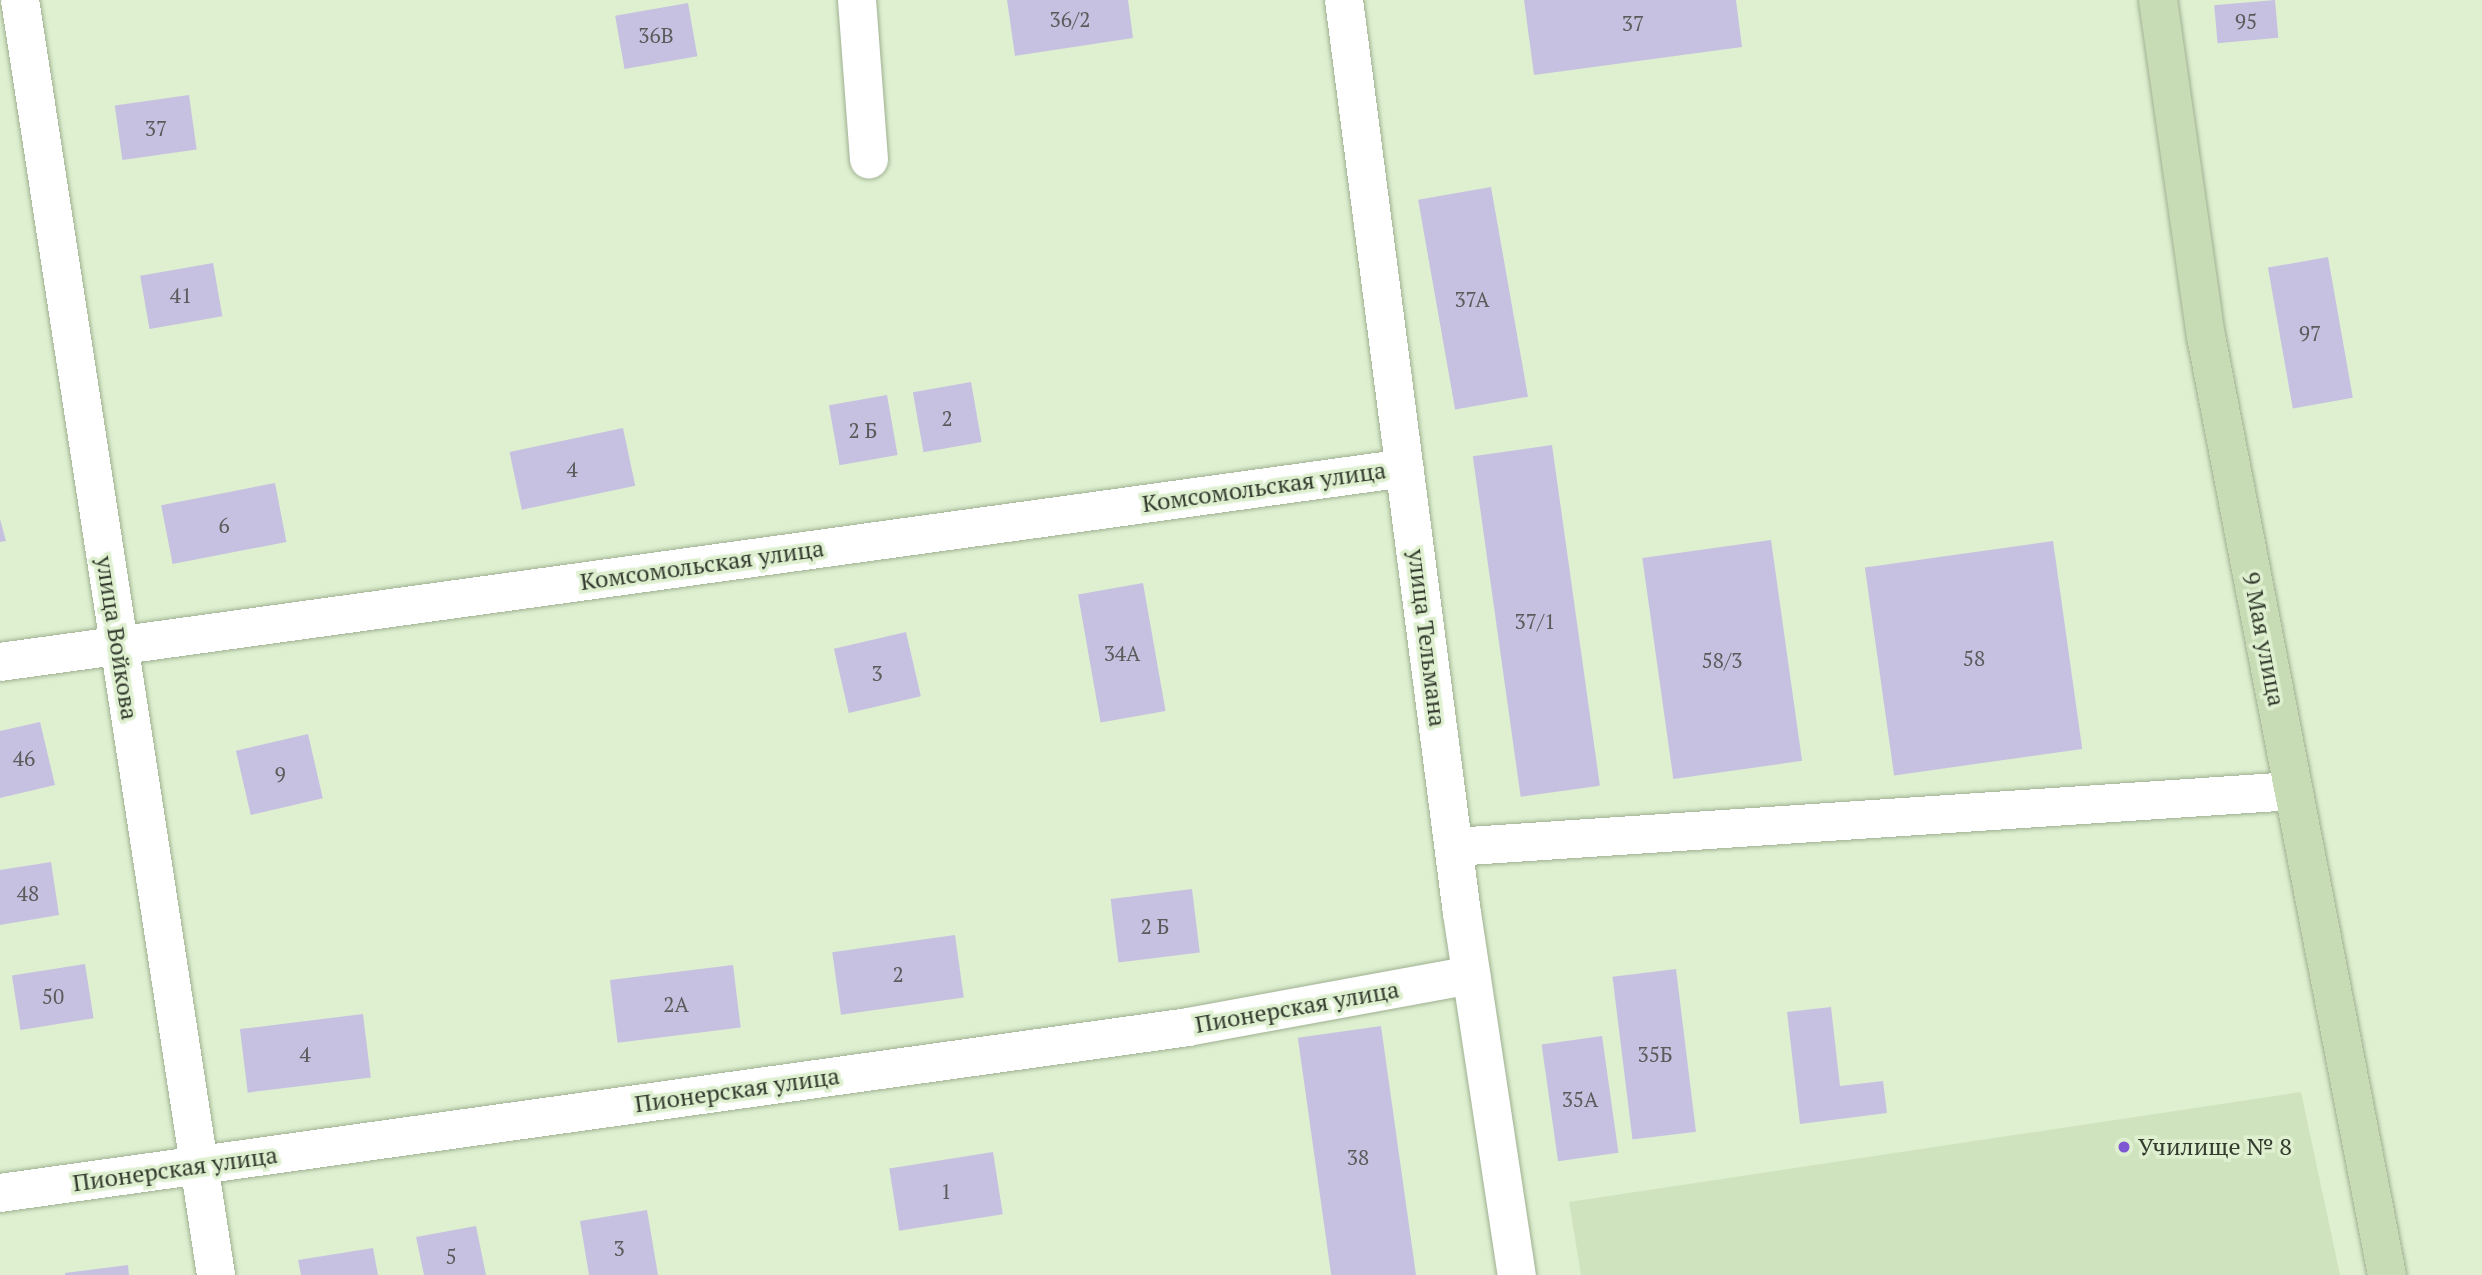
<!DOCTYPE html>
<html>
<head>
<meta charset="utf-8">
<style>
	body { margin:0 }
	#map { position:relative; width:2482px; height:1275px; overflow:hidden; background:#def0d0; font-family:"PT Serif",serif }
	div>[style] { position:absolute }
	.built>* { inset:0; background:#cfe3be }
	.building>* { inset:0; background:#c7c1e1; transform-origin:0 0 }
	.roads { filter:drop-shadow(0 0 2px #9fb092) drop-shadow(0 0 2px #9fb092) }
	.minor>* { height:38px; margin:-19px; padding:0 19px; transform-origin:19px; border-radius:19px; background:#fff }
	.major>* { height:38px; margin:-19px; padding:0 19px; transform-origin:19px; border-radius:19px; background:#c7dbb5 }
	.dots>* { width:19px; height:19px; translate:-50% -50%; box-sizing:border-box; border:4px solid #def0d0; border-radius:50% }
	span { translate:-50% -50%; white-space:nowrap; text-align:center; line-height:1.15; -webkit-text-stroke:7px #def0d0; paint-order:stroke }
	.number-label { font-size:21px; color:#595c5b }
	.number-label span { -webkit-text-stroke-width:0 }
	.street-label { font-size:24px; color:#343b2e }
	.poi-label { font-size:24px; color:#343b2e }
	.left { translate:0 -50%; text-align:left }
</style>
</head>
<body>
<div id="map">
	<div class="built">
		<i style="clip-path:polygon(2301px 1092px,2340px 1275px,1581px 1275px,1569px 1202px)"></i>
	</div>
	<div class="building">
		<i style="clip-path:polygon(1007px 0,1128px 0,1133px 38px,1015px 56px)"></i>
		<i style="clip-path:polygon(1524px 0,1736px 0,1742px 47px,1534px 75px)"></i>
		<i style="left:2275px;top:0;width:38px;height:61px;rotate:85deg"></i>
		<i style="left:688px;top:3px;width:54px;height:74px;rotate:80deg"></i>
		<i style="left:189px;top:95px;width:55px;height:75px;rotate:82deg"></i>
		<i style="left:1491px;top:187px;width:213px;height:74px;rotate:80deg"></i>
		<i style="left:2328px;top:257px;width:143px;height:61px;rotate:80deg"></i>
		<i style="left:213px;top:263px;width:54px;height:74px;rotate:80deg"></i>
		<i style="left:971px;top:382px;width:61px;height:59px;rotate:80deg"></i>
		<i style="left:887px;top:395px;width:61px;height:59px;rotate:80deg"></i>
		<i style="left:623px;top:428px;width:59px;height:116px;rotate:78deg"></i>
		<i style="left:1552px;top:445px;width:344px;height:80px;rotate:82deg"></i>
		<i style="left:275px;top:483px;width:60px;height:116px;rotate:79deg"></i>
		<i style="clip-path:polygon(0 519px,6px 541px,0 542px)"></i>
		<i style="left:1771px;top:540px;width:223px;height:130px;rotate:82deg"></i>
		<i style="left:2053px;top:541px;width:210px;height:190px;rotate:82deg"></i>
		<i style="left:1143px;top:583px;width:130px;height:66px;rotate:80deg"></i>
		<i style="left:906px;top:632px;width:66px;height:74px;rotate:77deg"></i>
		<i style="clip-path:polygon(40px 722px,55px 785px,0 798px,0 731px)"></i>
		<i style="left:308px;top:734px;width:66px;height:74px;rotate:77deg"></i>
		<i style="clip-path:polygon(51px 862px,59px 915px,0 925px,0 870px)"></i>
		<i style="left:1192px;top:889px;width:64px;height:82px;rotate:83deg"></i>
		<i style="left:955px;top:935px;width:63px;height:124px;rotate:82deg"></i>
		<i style="left:85px;top:964px;width:55px;height:74px;rotate:81deg"></i>
		<i style="left:733px;top:965px;width:63px;height:124px;rotate:83deg"></i>
		<i style="left:1676px;top:969px;width:164px;height:64px;rotate:83deg"></i>
		<i style="clip-path:polygon(1831px 1007px,1840px 1086px,1883px 1081px,1887px 1113px,1800px 1124px,1787px 1012px)"></i>
		<i style="left:363px;top:1014px;width:64px;height:124px;rotate:83deg"></i>
		<i style="left:1381px;top:1026px;width:252px;height:84px;rotate:82deg"></i>
		<i style="left:1602px;top:1036px;width:118px;height:61px;rotate:82deg"></i>
		<i style="left:993px;top:1152px;width:63px;height:105px;rotate:81deg"></i>
		<i style="clip-path:polygon(647px 1210px,658px 1275px,589px 1275px,580px 1221px)"></i>
		<i style="clip-path:polygon(476px 1226px,486px 1275px,424px 1275px,416px 1237px)"></i>
		<i style="clip-path:polygon(373px 1248px,378px 1275px,301px 1275px,298px 1260px)"></i>
		<i style="clip-path:polygon(128px 1265px,129px 1275px,65px 1275px,65px 1273px)"></i>
	</div>
	<div class="roads">
		<div class="minor">
			<i style="left:20px;top:0;width:1290px;rotate:81.26deg"></i>
			<i style="left:857px;top:0;width:160px;rotate:85.7deg"></i>
			<i style="left:1344px;top:0;width:921px;rotate:82.64deg"></i>
			<i style="left:1462px;top:913px;width:366px;rotate:81.4deg"></i>
			<i style="left:0;top:662px;width:1418px;rotate:-7.86deg"></i>
			<i style="left:1454px;top:847px;width:841px;rotate:-3.82deg"></i>
			<i style="left:0;top:1193px;width:1200px;rotate:-7.95deg"></i>
			<i style="left:1188px;top:1027px;width:288px;rotate:-10.4deg"></i>
		</div>
		<div class="major">
			<i style="left:2158px;top:0;width:339px;rotate:81.9deg"></i>
			<i style="left:2206px;top:336px;width:956px;rotate:79.09deg"></i>
		</div>
	</div>
	<div class="dots">
		<i style="left:2124px;top:1147px;background:#7d58d2"></i>
	</div>
	<div class="number-label">
		<span style="left:1070px;top:19px">36/2</span>
		<span style="left:2246px;top:21px">95</span>
		<span style="left:1633px;top:23px">37</span>
		<span style="left:656px;top:35px">36В</span>
		<span style="left:156px;top:128px">37</span>
		<span style="left:181px;top:295px">41</span>
		<span style="left:1472px;top:299px">37А</span>
		<span style="left:2310px;top:333px">97</span>
		<span style="left:947px;top:418px">2</span>
		<span style="left:863px;top:430px">2 Б</span>
		<span style="left:572px;top:469px">4</span>
		<span style="left:224px;top:525px">6</span>
		<span style="left:1535px;top:621px">37/1</span>
		<span style="left:1122px;top:653px">34А</span>
		<span style="left:1974px;top:658px">58</span>
		<span style="left:1722px;top:660px">58/3</span>
		<span style="left:877px;top:673px">3</span>
		<span style="left:24px;top:758px">46</span>
		<span style="left:280px;top:774px">9</span>
		<span style="left:28px;top:893px">48</span>
		<span style="left:1155px;top:926px">2 Б</span>
		<span style="left:898px;top:974px">2</span>
		<span style="left:53px;top:996px">50</span>
		<span style="left:676px;top:1004px">2А</span>
		<span style="left:305px;top:1054px">4</span>
		<span style="left:1655px;top:1054px">35Б</span>
		<span style="left:1580px;top:1099px">35А</span>
		<span style="left:1358px;top:1157px">38</span>
		<span style="left:946px;top:1191px">1</span>
		<span style="left:619px;top:1248px">3</span>
		<span style="left:451px;top:1256px">5</span>
	</div>
	<div class="street-label">
		<span style="left:1264px;top:487px;rotate:-8deg">Комсомольская улица</span>
		<span style="left:702px;top:565px;rotate:-8deg">Комсомольская улица</span>
		<span style="left:117px;top:638px;rotate:81deg">улица Войкова</span>
		<span style="left:1427px;top:638px;rotate:83deg">улица Тельмана</span>
		<span style="left:2264px;top:639px;rotate:79deg">9 Мая улица</span>
		<span style="left:1297px;top:1007px;rotate:-10deg">Пионерская улица</span>
		<span style="left:737px;top:1090px;rotate:-8deg">Пионерская улица</span>
		<span style="left:175px;top:1169px;rotate:-8deg">Пионерская улица</span>
	</div>
	<div class="poi-label">
		<span class="left" style="left:2138px;top:1147px">Училище № 8</span>
	</div>
</div>
</body>
</html>
